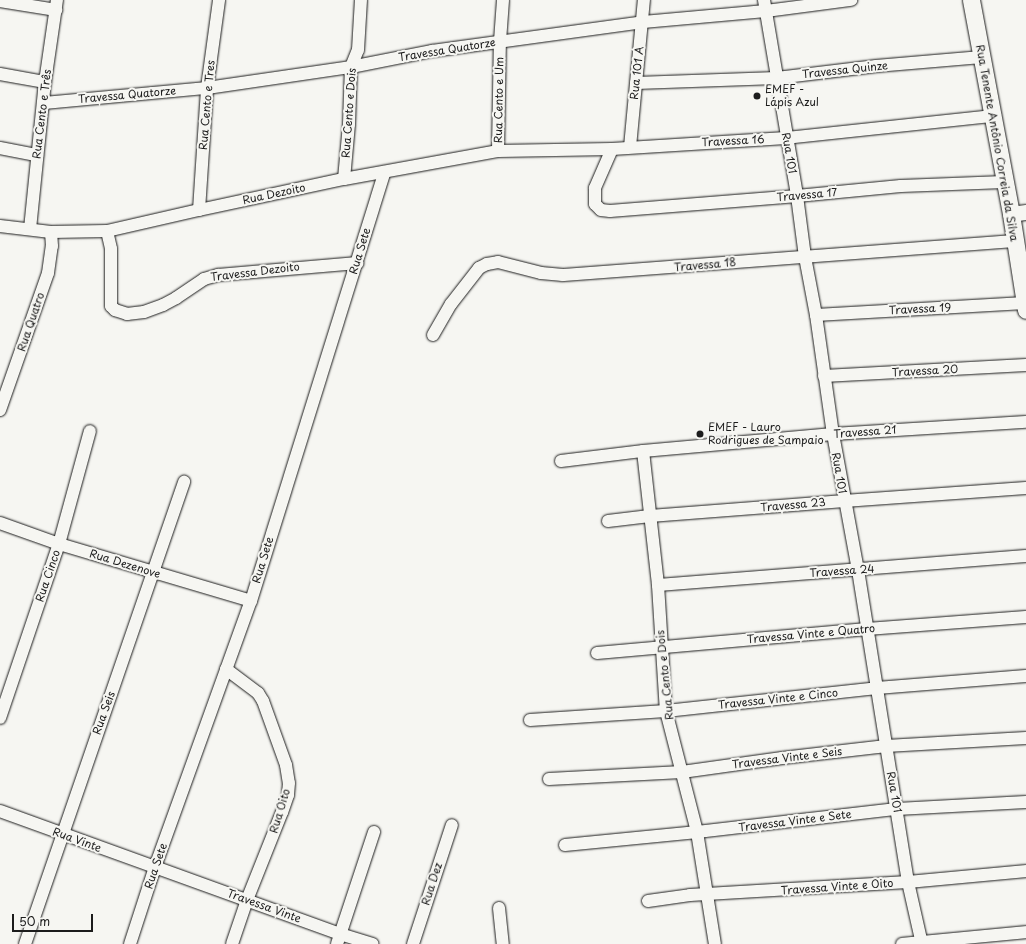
<!DOCTYPE html>
<html>
<head>
<meta charset="utf-8">
<style>
	body { margin:0 }
	#map { position:relative; width:1026px; height:944px; overflow:hidden; background:#f6f6f2; font-family:"Playpen Sans",sans-serif }
	div>[style] { position:absolute }
	.roads { filter:drop-shadow(0 0 1px #1c1c1c) drop-shadow(0 0 1px #1c1c1c) }
	.minor>* { height:12px; margin:-6px; padding:0 6px; transform-origin:6px; border-radius:6px; background:#f6f6f2 }
	.tertiary>* { height:15px; margin:-7.5px; padding:0 7.5px; transform-origin:7.5px; border-radius:7.5px; background:#f6f6f2 }
	.secondary>* { height:17px; margin:-8.5px; padding:0 8.5px; transform-origin:8.5px; border-radius:8.5px; background:#f6f6f2 }
	.dots>* { width:11px; height:11px; translate:-50% -50%; box-sizing:border-box; border:2px solid #f6f6f2; border-radius:50% }
	span { translate:-50% -50%; white-space:nowrap; text-align:center; line-height:1.15; -webkit-text-stroke:4px #f6f6f2; paint-order:stroke }
	.street-label { font-size:11px; color:#1c1c1c }
	.poi-label { font-size:11px; color:#1c1c1c }
	.left { translate:0 -50%; text-align:left }
	.scale { position:absolute; left:12px; top:914px; width:81px; height:18px; box-sizing:border-box; border:2px solid #1c1c1c; border-top:0; padding-left:5px; font-size:12px; line-height:14px; white-space:nowrap; color:#1c1c1c; -webkit-text-stroke:3px #f6f6f2; paint-order:stroke }
</style>
</head>
<body>
<div id="map">
	<div class="roads">
		<div class="minor">
			<i style="left:764px;top:0;width:199px;rotate:80.4deg"></i>
			<i style="left:797px;top:196px;width:62px;rotate:82.5deg"></i>
			<i style="left:805px;top:257px;width:59px;rotate:79.3deg"></i>
			<i style="left:816px;top:315px;width:120px;rotate:81.9deg"></i>
			<i style="left:833px;top:434px;width:138px;rotate:79.6deg"></i>
			<i style="left:858px;top:570px;width:316px;rotate:80.9deg"></i>
			<i style="left:908px;top:882px;width:64px;rotate:77.3deg"></i>
			<i style="left:0;top:1px;width:57px;rotate:9.1deg"></i>
			<i style="left:0;top:74px;width:46px;rotate:10.1deg"></i>
			<i style="left:636px;top:83px;width:141px;rotate:-2deg"></i>
			<i style="left:777px;top:78px;width:100px;rotate:-6.9deg"></i>
			<i style="left:876px;top:66px;width:106px;rotate:-4.9deg"></i>
			<i style="left:44px;top:103px;width:164px;rotate:-5.3deg"></i>
			<i style="left:207px;top:88px;width:146px;rotate:-8.3deg"></i>
			<i style="left:351px;top:67px;width:83px;rotate:-11.2deg"></i>
			<i style="left:432px;top:51px;width:213px;rotate:-7.8deg"></i>
			<i style="left:643px;top:22px;width:123px;rotate:-5.1deg"></i>
			<i style="left:766px;top:11px;width:86px;rotate:-7.4deg"></i>
			<i style="left:630px;top:147px;width:148px;rotate:-84.6deg"></i>
			<i style="left:0;top:148px;width:38px;rotate:11deg"></i>
			<i style="left:612px;top:149px;width:43px;rotate:113.6deg"></i>
			<i style="left:595px;top:188px;width:16px;rotate:90deg"></i>
			<i style="left:595px;top:204px;width:8px;rotate:45deg"></i>
			<i style="left:601px;top:210px;width:9px;rotate:6deg"></i>
			<i style="left:610px;top:211px;width:188px;rotate:-4.6deg"></i>
			<i style="left:797px;top:196px;width:104px;rotate:-5.5deg"></i>
			<i style="left:901px;top:186px;width:103px;rotate:-2.2deg"></i>
			<i style="left:498px;top:151px;width:110px;rotate:-89deg"></i>
			<i style="left:500px;top:41px;width:41px;rotate:-85.8deg"></i>
			<i style="left:344px;top:179px;width:55px;rotate:-84.8deg"></i>
			<i style="left:349px;top:124px;width:57px;rotate:-88deg"></i>
			<i style="left:351px;top:67px;width:18px;rotate:-68deg"></i>
			<i style="left:358px;top:50px;width:50px;rotate:-86.6deg"></i>
			<i style="left:199px;top:210px;width:122px;rotate:-86.2deg"></i>
			<i style="left:207px;top:88px;width:89px;rotate:-82.2deg"></i>
			<i style="left:0;top:226px;width:51px;rotate:6.7deg"></i>
			<i style="left:51px;top:232px;width:56px;rotate:-1deg"></i>
			<i style="left:107px;top:231px;width:94px;rotate:-12.9deg"></i>
			<i style="left:199px;top:210px;width:148px;rotate:-12.1deg"></i>
			<i style="left:344px;top:179px;width:157px;rotate:-10.3deg"></i>
			<i style="left:498px;top:151px;width:114px;rotate:-1deg"></i>
			<i style="left:612px;top:149px;width:174px;rotate:-3.6deg"></i>
			<i style="left:786px;top:138px;width:207px;rotate:-6.1deg"></i>
			<i style="left:30px;top:229px;width:148px;rotate:-84.2deg"></i>
			<i style="left:45px;top:82px;width:83px;rotate:-81.7deg"></i>
			<i style="left:107px;top:231px;width:18px;rotate:77deg"></i>
			<i style="left:111px;top:249px;width:57px;rotate:90deg"></i>
			<i style="left:111px;top:306px;width:6px;rotate:45deg"></i>
			<i style="left:115px;top:310px;width:13px;rotate:18deg"></i>
			<i style="left:127px;top:314px;width:17px;rotate:-7deg"></i>
			<i style="left:144px;top:312px;width:20px;rotate:-20deg"></i>
			<i style="left:163px;top:305px;width:15px;rotate:-28deg"></i>
			<i style="left:176px;top:298px;width:34px;rotate:-34deg"></i>
			<i style="left:204px;top:279px;width:15px;rotate:-16deg"></i>
			<i style="left:218px;top:275px;width:140px;rotate:-4.9deg"></i>
			<i style="left:816px;top:315px;width:209px;rotate:-3.3deg"></i>
			<i style="left:433px;top:335px;width:36px;rotate:-60deg"></i>
			<i style="left:451px;top:304px;width:46px;rotate:-52.1deg"></i>
			<i style="left:479px;top:268px;width:9px;rotate:-27deg"></i>
			<i style="left:487px;top:264px;width:11px;rotate:-10deg"></i>
			<i style="left:498px;top:262px;width:44px;rotate:14.3deg"></i>
			<i style="left:541px;top:273px;width:22px;rotate:5deg"></i>
			<i style="left:563px;top:275px;width:453px;rotate:-4.3deg"></i>
			<i style="left:824px;top:376px;width:202px;rotate:-3.1deg"></i>
			<i style="left:0;top:410px;width:145px;rotate:-70.7deg"></i>
			<i style="left:48px;top:273px;width:27px;rotate:-82deg"></i>
			<i style="left:52px;top:246px;width:14px;rotate:-94deg"></i>
			<i style="left:643px;top:451px;width:135px;rotate:83.6deg"></i>
			<i style="left:658px;top:585px;width:126px;rotate:86.4deg"></i>
			<i style="left:666px;top:711px;width:125px;rotate:75.6deg"></i>
			<i style="left:697px;top:832px;width:113px;rotate:80.9deg"></i>
			<i style="left:561px;top:461px;width:83px;rotate:-7deg"></i>
			<i style="left:643px;top:451px;width:191px;rotate:-5.1deg"></i>
			<i style="left:833px;top:434px;width:193px;rotate:-3.6deg"></i>
			<i style="left:608px;top:521px;width:42px;rotate:-6.8deg"></i>
			<i style="left:650px;top:516px;width:195px;rotate:-4.4deg"></i>
			<i style="left:844px;top:501px;width:182px;rotate:-4.1deg"></i>
			<i style="left:0;top:523px;width:63px;rotate:19.6deg"></i>
			<i style="left:59px;top:544px;width:200px;rotate:16.5deg"></i>
			<i style="left:658px;top:585px;width:369px;rotate:-4.5deg"></i>
			<i style="left:597px;top:653px;width:271px;rotate:-5.1deg"></i>
			<i style="left:867px;top:629px;width:159px;rotate:-4.3deg"></i>
			<i style="left:226px;top:669px;width:40px;rotate:37deg"></i>
			<i style="left:258px;top:693px;width:9px;rotate:58deg"></i>
			<i style="left:263px;top:701px;width:68px;rotate:70.2deg"></i>
			<i style="left:286px;top:765px;width:18px;rotate:81deg"></i>
			<i style="left:289px;top:783px;width:12px;rotate:95deg"></i>
			<i style="left:288px;top:795px;width:18px;rotate:109deg"></i>
			<i style="left:282px;top:812px;width:95px;rotate:111.7deg"></i>
			<i style="left:247px;top:900px;width:46px;rotate:108.8deg"></i>
			<i style="left:0;top:718px;width:184px;rotate:-71.3deg"></i>
			<i style="left:59px;top:544px;width:117px;rotate:-74.7deg"></i>
			<i style="left:530px;top:720px;width:136px;rotate:-3.8deg"></i>
			<i style="left:666px;top:711px;width:212px;rotate:-6.2deg"></i>
			<i style="left:877px;top:688px;width:149px;rotate:-4.6deg"></i>
			<i style="left:549px;top:779px;width:133px;rotate:-3deg"></i>
			<i style="left:682px;top:772px;width:101px;rotate:-8deg"></i>
			<i style="left:782px;top:758px;width:105px;rotate:-6.6deg"></i>
			<i style="left:886px;top:746px;width:140px;rotate:-3.3deg"></i>
			<i style="left:0;top:811px;width:362px;rotate:19.9deg"></i>
			<i style="left:340px;top:934px;width:34px;rotate:17deg"></i>
			<i style="left:565px;top:845px;width:133px;rotate:-5.6deg"></i>
			<i style="left:697px;top:832px;width:201px;rotate:-6.6deg"></i>
			<i style="left:897px;top:809px;width:129px;rotate:-3.1deg"></i>
			<i style="left:648px;top:901px;width:42px;rotate:-8.1deg"></i>
			<i style="left:690px;top:895px;width:218px;rotate:-3.4deg"></i>
			<i style="left:908px;top:882px;width:119px;rotate:-5.3deg"></i>
			<i style="left:499px;top:908px;width:36px;rotate:84deg"></i>
			<i style="left:25px;top:944px;width:489px;rotate:-71deg"></i>
			<i style="left:130px;top:944px;width:81px;rotate:-72deg"></i>
			<i style="left:155px;top:867px;width:283px;rotate:-70.2deg"></i>
			<i style="left:251px;top:601px;width:449px;rotate:-72.7deg"></i>
			<i style="left:337px;top:944px;width:118px;rotate:-71.7deg"></i>
			<i style="left:413px;top:944px;width:125px;rotate:-71.9deg"></i>
			<i style="left:902px;top:944px;width:125px;rotate:-5.5deg"></i>
		</div>
		<div class="tertiary">
			<i style="left:1011px;top:214px;width:15px;rotate:-8deg"></i>
		</div>
		<div class="secondary">
			<i style="left:971px;top:0;width:218px;rotate:79.4deg"></i>
			<i style="left:1011px;top:214px;width:97px;rotate:81.1deg"></i>
		</div>
	</div>
	<div class="dots">
		<i style="left:757px;top:96px;background:#1c1c1c"></i>
		<i style="left:700px;top:434px;background:#1c1c1c"></i>
	</div>
	<div class="street-label">
		<span style="left:447px;top:50px;rotate:-9deg">Travessa Quatorze</span>
		<span style="left:845px;top:70px;rotate:-6deg">Travessa Quinze</span>
		<span style="left:637px;top:73px;rotate:-84deg">Rua 101 A</span>
		<span style="left:127px;top:95px;rotate:-5deg">Travessa Quatorze</span>
		<span style="left:499px;top:100px;rotate:-89deg">Rua Cento e Um</span>
		<span style="left:207px;top:105px;rotate:-85deg">Rua Cento e Tres</span>
		<span style="left:349px;top:113px;rotate:-86deg">Rua Cento e Dois</span>
		<span style="left:42px;top:114px;rotate:-83deg">Rua Cento e Três</span>
		<span style="left:733px;top:141px;rotate:-3deg">Travessa 16</span>
		<span style="left:997px;top:143px;rotate:80deg">Rua Tenente Antônio Correia da Silva</span>
		<span style="left:789px;top:153px;rotate:80deg">Rua 101</span>
		<span style="left:274px;top:194px;rotate:-12deg">Rua Dezoito</span>
		<span style="left:807px;top:195px;rotate:-5deg">Travessa 17</span>
		<span style="left:360px;top:251px;rotate:-73deg">Rua Sete</span>
		<span style="left:705px;top:265px;rotate:-5deg">Travessa 18</span>
		<span style="left:255px;top:272px;rotate:-7deg">Travessa Dezoito</span>
		<span style="left:920px;top:309px;rotate:-3deg">Travessa 19</span>
		<span style="left:31px;top:322px;rotate:-71deg">Rua Quatro</span>
		<span style="left:925px;top:371px;rotate:-3deg">Travessa 20</span>
		<span style="left:865px;top:432px;rotate:-4deg">Travessa 21</span>
		<span style="left:839px;top:473px;rotate:80deg">Rua 101</span>
		<span style="left:793px;top:505px;rotate:-5deg">Travessa 23</span>
		<span style="left:263px;top:560px;rotate:-73deg">Rua Sete</span>
		<span style="left:125px;top:564px;rotate:17deg">Rua Dezenove</span>
		<span style="left:842px;top:571px;rotate:-4deg">Travessa 24</span>
		<span style="left:48px;top:576px;rotate:-71deg">Rua Cinco</span>
		<span style="left:811px;top:634px;rotate:-5deg">Travessa Vinte e Quatro</span>
		<span style="left:665px;top:675px;rotate:-96deg">Rua Cento e Dois</span>
		<span style="left:778px;top:699px;rotate:-6deg">Travessa Vinte e Cinco</span>
		<span style="left:104px;top:713px;rotate:-70deg">Rua Seis</span>
		<span style="left:787px;top:758px;rotate:-7deg">Travessa Vinte e Seis</span>
		<span style="left:894px;top:792px;rotate:80deg">Rua 101</span>
		<span style="left:280px;top:811px;rotate:-73deg">Rua Oito</span>
		<span style="left:795px;top:821px;rotate:-7deg">Travessa Vinte e Sete</span>
		<span style="left:77px;top:840px;rotate:20deg">Rua Vinte</span>
		<span style="left:156px;top:866px;rotate:-71deg">Rua Sete</span>
		<span style="left:432px;top:884px;rotate:-72deg">Rua Dez</span>
		<span style="left:837px;top:887px;rotate:-4deg">Travessa Vinte e Oito</span>
		<span style="left:264px;top:906px;rotate:20deg">Travessa Vinte</span>
	</div>
	<div class="poi-label">
		<span class="left" style="left:765px;top:96px">EMEF -<br>Lápis Azul</span>
		<span class="left" style="left:708px;top:434px">EMEF - Lauro<br>Rodrigues de Sampaio</span>
	</div>
	<div class="scale">50 m</div>
</div>
</body>
</html>
